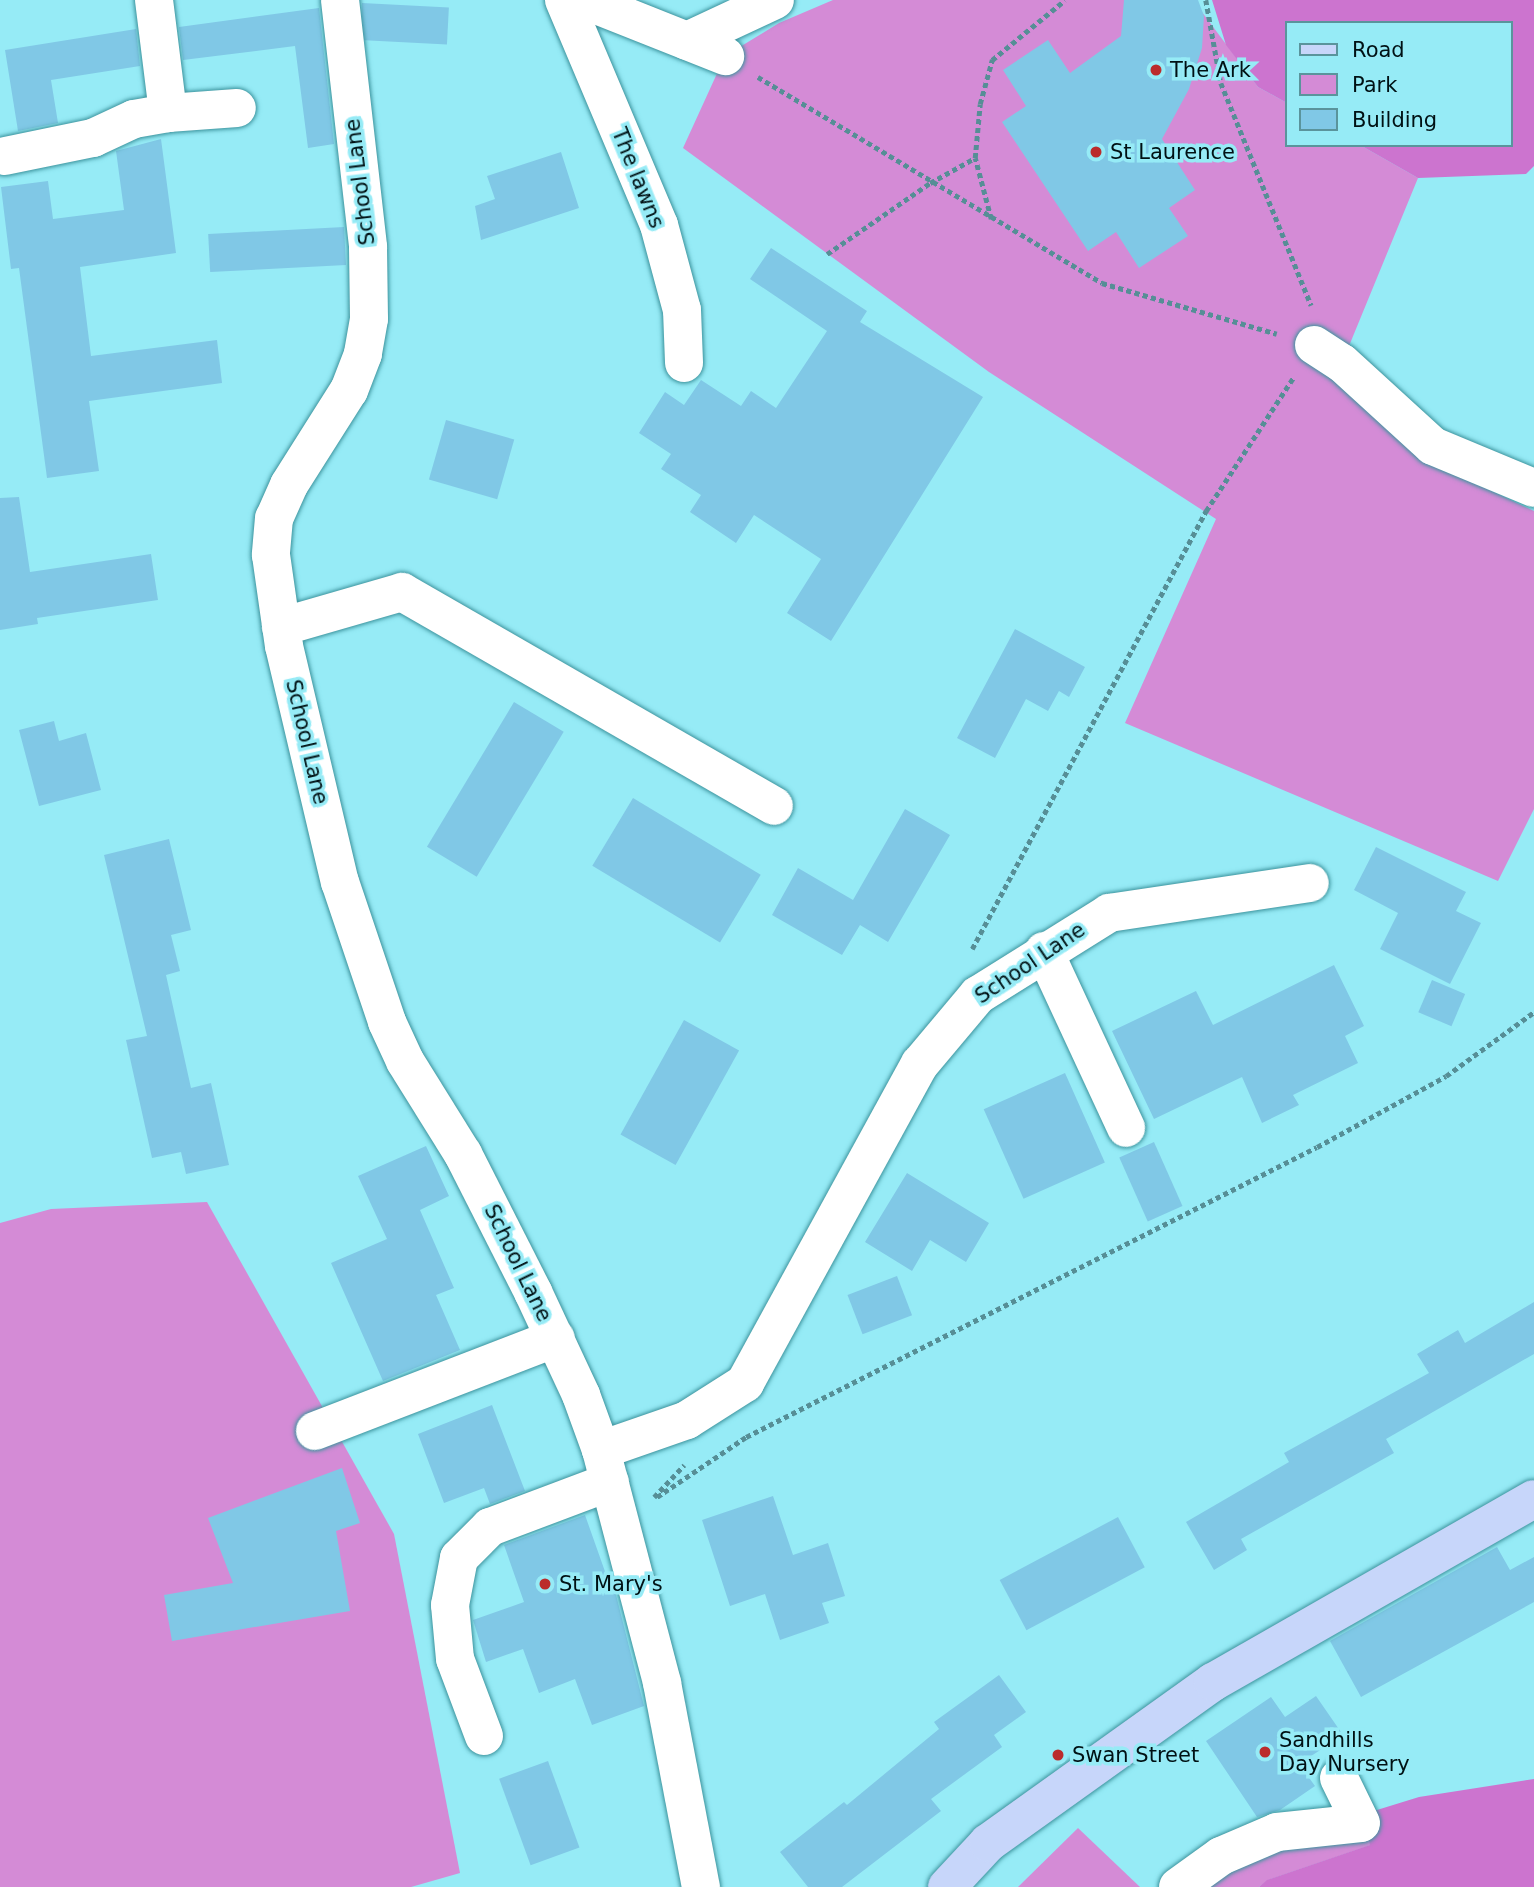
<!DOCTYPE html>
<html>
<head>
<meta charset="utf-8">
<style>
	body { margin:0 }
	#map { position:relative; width:1534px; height:1887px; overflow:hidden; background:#96ebf6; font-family:"DejaVu Sans",sans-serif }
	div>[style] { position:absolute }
	.green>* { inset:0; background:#d48bd6 }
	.forest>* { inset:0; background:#cc74cf }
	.building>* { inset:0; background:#80c8e6; transform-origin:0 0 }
	.path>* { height:4.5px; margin-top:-2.25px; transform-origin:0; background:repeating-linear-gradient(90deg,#568e96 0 5px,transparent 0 8.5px) }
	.roads { filter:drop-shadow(0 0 2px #3c939d) drop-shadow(0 0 2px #3c939d) }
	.minor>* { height:38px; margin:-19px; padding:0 19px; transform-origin:19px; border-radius:19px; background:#fff }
	.major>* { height:38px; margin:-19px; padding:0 19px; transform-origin:19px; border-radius:19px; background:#c7d6fa }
	.dots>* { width:19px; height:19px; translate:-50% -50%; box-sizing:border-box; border:4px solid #96ebf6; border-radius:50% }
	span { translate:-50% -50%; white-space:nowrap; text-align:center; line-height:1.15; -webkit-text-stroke:7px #96ebf6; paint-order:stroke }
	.poi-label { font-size:21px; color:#001114 }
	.left { translate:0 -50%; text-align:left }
	.street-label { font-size:21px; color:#001114 }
	.legend { position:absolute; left:1285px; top:21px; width:228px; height:126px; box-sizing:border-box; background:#96ebf6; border:2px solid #5a949c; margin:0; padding:9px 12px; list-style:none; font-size:21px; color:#001114 }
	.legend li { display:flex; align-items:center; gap:14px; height:35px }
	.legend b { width:35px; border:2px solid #5a949c }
</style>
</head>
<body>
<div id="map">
	<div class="green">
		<i style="clip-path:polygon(833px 0,1193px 0,1258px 87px,1287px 103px,1287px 145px,1360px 145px,1418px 178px,1342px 363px,1430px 462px,1534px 511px,1534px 809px,1498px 881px,1125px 723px,1216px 519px,989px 372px,683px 148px,725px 56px,779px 23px)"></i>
		<i style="clip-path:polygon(207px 1202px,394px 1534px,460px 1873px,411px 1887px,0 1887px,0 1223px,51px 1209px)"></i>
		<i style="clip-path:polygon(1364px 1814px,1371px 1845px,1268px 1880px,1259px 1887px,1160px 1887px)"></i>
		<i style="clip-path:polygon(1078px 1828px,1140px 1887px,1018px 1887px)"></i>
	</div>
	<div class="forest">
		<i style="clip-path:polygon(1212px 0,1534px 0,1534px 166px,1526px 174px,1418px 178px,1360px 145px,1511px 145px,1511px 23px,1287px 23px,1287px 103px,1258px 87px,1226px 45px)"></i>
		<i style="clip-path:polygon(1534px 1779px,1534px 1887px,1259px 1887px,1267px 1880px,1370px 1845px,1364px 1814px,1419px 1797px)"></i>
	</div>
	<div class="building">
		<i style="clip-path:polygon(1124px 0,1198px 0,1204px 16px,1202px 48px,1189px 89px,1162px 139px,1195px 190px,1169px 208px,1188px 236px,1139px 268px,1116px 232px,1088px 251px,1002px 122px,1026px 106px,1003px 70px,1048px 40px,1070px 73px,1121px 36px)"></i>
		<i style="left:362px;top:3px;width:87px;height:37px;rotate:3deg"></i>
		<i style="clip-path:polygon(319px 8px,334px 144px,308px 148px,295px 46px,183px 60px,179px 27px)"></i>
		<i style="clip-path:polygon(136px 29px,140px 66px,51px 80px,58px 123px,18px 131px,5px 50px)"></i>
		<i style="clip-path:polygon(161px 139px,176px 253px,80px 267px,91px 356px,217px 340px,222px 383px,89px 401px,99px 471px,47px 478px,19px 268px,11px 269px,1px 187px,48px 181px,53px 219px,124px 210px,116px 151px)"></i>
		<i style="clip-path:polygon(561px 152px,579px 208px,481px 240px,475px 206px,495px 199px,487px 176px)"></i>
		<i style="left:344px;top:227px;width:38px;height:136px;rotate:87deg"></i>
		<i style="clip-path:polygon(771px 248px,867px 311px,860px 322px,983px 397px,831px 641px,787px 613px,821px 559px,754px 515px,736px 543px,690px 512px,701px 495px,661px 469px,671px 454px,639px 433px,665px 392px,684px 405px,701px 380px,741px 406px,751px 391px,776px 408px,827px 331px,750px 279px)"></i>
		<i style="left:446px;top:420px;width:71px;height:62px;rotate:16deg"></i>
		<i style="clip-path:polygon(19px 497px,30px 572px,151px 554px,158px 600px,37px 618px,38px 624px,0 630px,0 498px)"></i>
		<i style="clip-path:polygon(1015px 629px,1085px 667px,1069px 697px,1059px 691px,1048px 711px,1026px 699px,995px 758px,957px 738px)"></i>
		<i style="left:514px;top:702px;width:58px;height:169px;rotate:31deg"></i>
		<i style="clip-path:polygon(54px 721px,59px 741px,86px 733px,101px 790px,39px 806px,19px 730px)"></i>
		<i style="left:633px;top:798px;width:149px;height:79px;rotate:31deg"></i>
		<i style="clip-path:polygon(905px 809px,950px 835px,888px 942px,860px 925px,842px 955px,772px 915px,798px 868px,853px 900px)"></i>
		<i style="clip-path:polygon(169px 839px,191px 930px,171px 935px,180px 971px,166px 975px,191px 1088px,211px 1083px,229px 1165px,186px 1174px,181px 1152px,152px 1158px,126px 1040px,147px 1036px,104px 855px)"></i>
		<i style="clip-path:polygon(1376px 847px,1466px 892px,1456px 911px,1481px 923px,1450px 984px,1380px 949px,1398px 913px,1354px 890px)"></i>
		<i style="clip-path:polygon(1334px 965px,1364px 1026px,1345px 1036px,1358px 1063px,1293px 1095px,1299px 1105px,1262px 1123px,1242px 1077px,1154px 1119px,1112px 1031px,1196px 991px,1213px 1025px)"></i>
		<i style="left:1432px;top:980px;width:36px;height:35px;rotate:23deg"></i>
		<i style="left:684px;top:1020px;width:63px;height:131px;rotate:29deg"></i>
		<i style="left:1065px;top:1073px;width:98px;height:89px;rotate:66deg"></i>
		<i style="left:1154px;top:1142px;width:70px;height:38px;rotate:66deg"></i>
		<i style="clip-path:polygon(426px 1146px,449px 1196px,420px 1210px,454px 1288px,436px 1295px,460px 1350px,383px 1381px,331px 1263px,387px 1239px,358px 1176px)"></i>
		<i style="clip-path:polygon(907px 1173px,989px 1223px,966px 1262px,930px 1240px,912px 1271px,865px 1242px)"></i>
		<i style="left:897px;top:1276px;width:42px;height:53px;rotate:69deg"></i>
		<i style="clip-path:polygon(1534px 1302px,1534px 1354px,1386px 1439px,1394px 1453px,1241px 1539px,1247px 1550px,1214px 1570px,1186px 1522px,1289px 1462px,1284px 1453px,1429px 1373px,1417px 1354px,1458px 1330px,1465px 1343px)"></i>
		<i style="clip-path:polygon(492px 1405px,525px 1491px,490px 1504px,484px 1488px,444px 1503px,418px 1434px)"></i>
		<i style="clip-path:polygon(342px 1468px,360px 1523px,336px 1531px,350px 1611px,172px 1641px,164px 1595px,233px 1583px,208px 1518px)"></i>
		<i style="clip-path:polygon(773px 1496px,793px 1555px,828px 1543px,845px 1596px,822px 1603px,829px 1623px,780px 1640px,765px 1594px,730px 1606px,702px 1520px)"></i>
		<i style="clip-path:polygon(585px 1515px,608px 1580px,612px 1579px,644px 1706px,592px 1725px,575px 1679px,539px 1693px,523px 1649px,486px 1662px,473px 1620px,524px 1602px,504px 1545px)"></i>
		<i style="left:1118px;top:1517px;width:57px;height:134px;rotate:62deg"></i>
		<i style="clip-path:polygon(1497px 1547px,1510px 1570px,1534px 1557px,1534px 1602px,1361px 1697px,1330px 1641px)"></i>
		<i style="clip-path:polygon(999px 1675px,1026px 1712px,994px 1735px,1002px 1747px,931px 1799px,941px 1811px,842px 1887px,808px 1887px,780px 1852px,844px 1802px,847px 1805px,939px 1729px,934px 1722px)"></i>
		<i style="clip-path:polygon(1316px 1696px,1343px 1735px,1299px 1764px,1315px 1786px,1280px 1810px,1257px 1817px,1206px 1741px,1271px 1697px,1285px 1717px)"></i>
		<i style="left:548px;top:1761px;width:92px;height:52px;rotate:70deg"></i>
	</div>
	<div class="path">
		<i style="left:1206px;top:0;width:84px;rotate:79.8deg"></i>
		<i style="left:1221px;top:83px;width:240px;rotate:67.9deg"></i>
		<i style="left:758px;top:77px;width:401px;rotate:30.9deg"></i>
		<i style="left:1102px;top:283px;width:182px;rotate:16.2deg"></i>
		<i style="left:991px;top:219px;width:63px;rotate:-104.7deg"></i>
		<i style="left:975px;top:158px;width:54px;rotate:-84.7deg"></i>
		<i style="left:980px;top:104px;width:46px;rotate:-74.7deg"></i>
		<i style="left:992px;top:60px;width:94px;rotate:-39.4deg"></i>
		<i style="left:827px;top:254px;width:125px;rotate:-34.6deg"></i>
		<i style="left:930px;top:183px;width:51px;rotate:-29.1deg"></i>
		<i style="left:972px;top:949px;width:497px;rotate:-61.9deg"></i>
		<i style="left:1206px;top:511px;width:159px;rotate:-56.8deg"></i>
		<i style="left:654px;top:1497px;width:44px;rotate:-46.8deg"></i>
		<i style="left:657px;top:1497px;width:107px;rotate:-34deg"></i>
		<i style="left:746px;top:1437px;width:640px;rotate:-26.93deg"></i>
		<i style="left:1317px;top:1147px;width:147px;rotate:-28.8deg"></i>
		<i style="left:1446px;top:1076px;width:109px;rotate:-36deg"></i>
	</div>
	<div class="roads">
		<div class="minor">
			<i style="left:154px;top:0;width:114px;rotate:82.9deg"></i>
			<i style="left:168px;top:113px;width:69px;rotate:-4.1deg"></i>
			<i style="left:340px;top:0;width:249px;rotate:83.5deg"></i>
			<i style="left:368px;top:247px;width:72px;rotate:89.2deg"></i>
			<i style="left:369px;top:319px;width:36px;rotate:100deg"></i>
			<i style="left:363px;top:354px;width:39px;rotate:111deg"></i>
			<i style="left:349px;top:390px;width:112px;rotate:122.3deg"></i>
			<i style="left:289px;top:485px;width:36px;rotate:114deg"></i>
			<i style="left:274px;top:518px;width:37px;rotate:95deg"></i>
			<i style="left:271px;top:555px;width:92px;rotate:81.9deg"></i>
			<i style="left:284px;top:646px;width:243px;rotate:76.7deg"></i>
			<i style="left:340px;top:882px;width:148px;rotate:71.4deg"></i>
			<i style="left:387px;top:1022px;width:43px;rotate:65.2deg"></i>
			<i style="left:405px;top:1061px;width:110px;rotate:58.1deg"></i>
			<i style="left:463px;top:1154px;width:155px;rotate:63.1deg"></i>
			<i style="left:533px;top:1292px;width:114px;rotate:65deg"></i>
			<i style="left:581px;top:1395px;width:59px;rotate:70deg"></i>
			<i style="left:601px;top:1450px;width:241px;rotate:75.3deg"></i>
			<i style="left:662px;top:1683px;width:208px;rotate:79.2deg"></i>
			<i style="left:564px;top:0;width:244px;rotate:67.1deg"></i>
			<i style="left:659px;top:225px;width:88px;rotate:74.9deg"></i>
			<i style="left:682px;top:310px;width:53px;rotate:87.8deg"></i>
			<i style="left:584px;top:0;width:152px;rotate:21.7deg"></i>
			<i style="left:687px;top:41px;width:97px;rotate:-25deg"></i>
			<i style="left:5px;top:156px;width:90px;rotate:-11.6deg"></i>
			<i style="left:93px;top:138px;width:45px;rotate:-24.9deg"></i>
			<i style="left:134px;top:119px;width:35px;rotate:-10deg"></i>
			<i style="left:1314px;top:345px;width:33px;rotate:33deg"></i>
			<i style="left:1342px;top:363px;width:123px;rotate:42.4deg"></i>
			<i style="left:1433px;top:446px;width:109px;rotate:22.6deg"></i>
			<i style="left:281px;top:627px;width:126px;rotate:-16.1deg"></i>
			<i style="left:402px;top:592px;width:429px;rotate:29.9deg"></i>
			<i style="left:1044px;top:951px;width:195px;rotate:65.1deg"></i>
			<i style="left:315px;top:1431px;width:258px;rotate:-21.1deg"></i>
			<i style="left:601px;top:1450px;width:91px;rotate:-19.2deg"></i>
			<i style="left:687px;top:1420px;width:69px;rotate:-32.5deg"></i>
			<i style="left:745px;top:1383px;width:364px;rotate:-61.3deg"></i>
			<i style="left:920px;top:1064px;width:90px;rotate:-50deg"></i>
			<i style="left:978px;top:995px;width:155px;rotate:-32deg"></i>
			<i style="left:1109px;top:913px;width:203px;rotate:-8.5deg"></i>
			<i style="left:484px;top:1736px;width:82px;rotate:-110.6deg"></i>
			<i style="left:455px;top:1659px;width:54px;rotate:-95.3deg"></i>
			<i style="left:450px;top:1605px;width:48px;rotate:-79.2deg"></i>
			<i style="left:459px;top:1558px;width:44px;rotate:-45deg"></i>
			<i style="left:490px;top:1527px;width:128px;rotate:-20.6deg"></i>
			<i style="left:1178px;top:1887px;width:53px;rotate:-35.8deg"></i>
			<i style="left:1221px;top:1856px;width:61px;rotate:-23.2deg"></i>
			<i style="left:1277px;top:1832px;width:84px;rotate:-6.1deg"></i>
			<i style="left:1361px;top:1823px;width:50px;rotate:-116.1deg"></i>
		</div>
		<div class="major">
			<i style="left:947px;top:1887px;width:60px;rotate:-47deg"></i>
			<i style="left:988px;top:1843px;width:277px;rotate:-35.6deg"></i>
			<i style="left:1213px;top:1682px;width:369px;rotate:-29.7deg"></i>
		</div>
	</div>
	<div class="dots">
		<i style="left:1156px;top:70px;background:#bb2c2c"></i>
		<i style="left:1096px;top:152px;background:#bb2c2c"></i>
		<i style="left:545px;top:1584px;background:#bb2c2c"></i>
		<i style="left:1265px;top:1752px;background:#bb2c2c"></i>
		<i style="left:1058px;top:1755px;background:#bb2c2c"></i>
	</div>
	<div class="poi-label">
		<span class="left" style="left:1170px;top:70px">The Ark</span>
		<span class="left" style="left:1110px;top:152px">St Laurence</span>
		<span class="left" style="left:559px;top:1584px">St. Mary's</span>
		<span class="left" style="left:1279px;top:1752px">Sandhills<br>Day Nursery</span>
		<span class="left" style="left:1072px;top:1755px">Swan Street</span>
	</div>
	<div class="street-label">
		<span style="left:638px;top:178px;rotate:68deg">The lawns</span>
		<span style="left:360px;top:182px;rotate:-97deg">School Lane</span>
		<span style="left:307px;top:742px;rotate:77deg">School Lane</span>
		<span style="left:1030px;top:963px;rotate:-34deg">School Lane</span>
		<span style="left:518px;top:1263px;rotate:64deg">School Lane</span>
	</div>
	<ul class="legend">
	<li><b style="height:9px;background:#c7d6fa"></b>Road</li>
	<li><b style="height:19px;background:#d48bd6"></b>Park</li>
	<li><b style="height:19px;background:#80c8e6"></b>Building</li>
	</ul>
</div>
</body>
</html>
